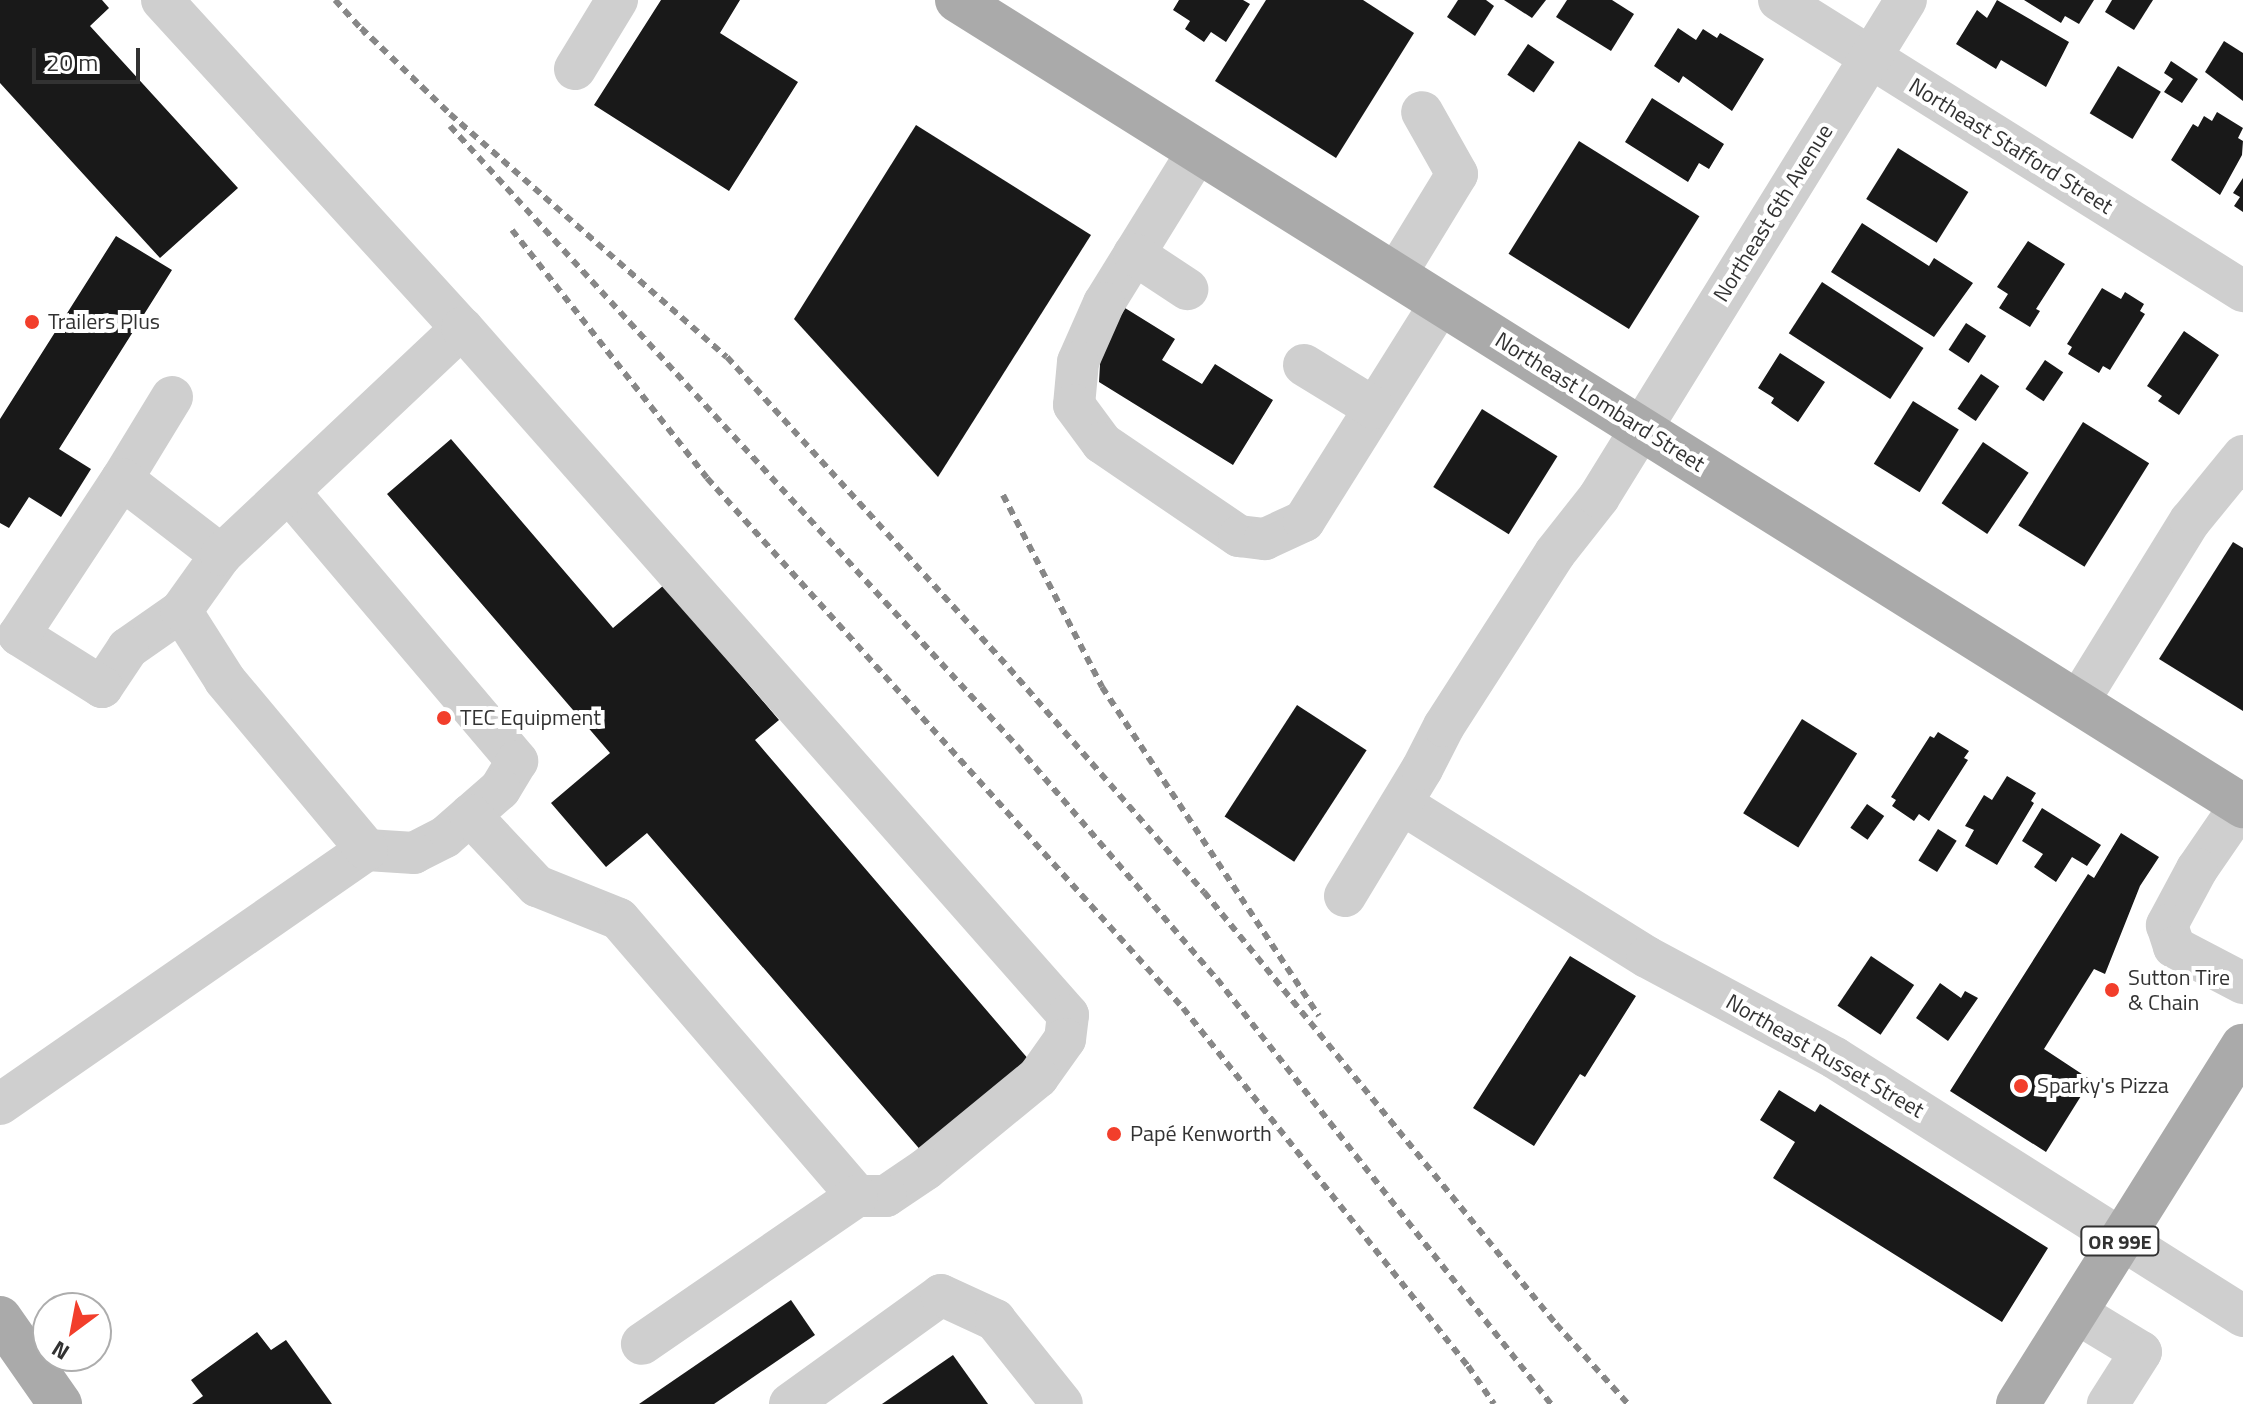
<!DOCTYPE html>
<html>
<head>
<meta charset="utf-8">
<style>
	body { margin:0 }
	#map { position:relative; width:2243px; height:1404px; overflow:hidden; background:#fff; font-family:"Titillium Web",sans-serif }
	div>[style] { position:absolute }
	.building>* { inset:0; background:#191919; transform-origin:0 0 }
	.minor>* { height:42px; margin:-21px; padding:0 21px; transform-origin:21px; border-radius:21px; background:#cfcfcf }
	.major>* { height:44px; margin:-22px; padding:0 22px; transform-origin:22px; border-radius:22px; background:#aaa }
	.rail>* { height:6px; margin-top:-3px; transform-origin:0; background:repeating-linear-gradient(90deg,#878787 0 8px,transparent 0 14px) }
	.dots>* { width:22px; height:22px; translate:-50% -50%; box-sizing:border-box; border:4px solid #fff; border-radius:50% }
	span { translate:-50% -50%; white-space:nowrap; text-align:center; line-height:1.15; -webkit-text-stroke:8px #fff; paint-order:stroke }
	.shield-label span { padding:2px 6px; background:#fff; border:2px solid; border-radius:6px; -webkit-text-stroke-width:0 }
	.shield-label { font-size:20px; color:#323232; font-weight:700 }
	.street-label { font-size:22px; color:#323232 }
	.poi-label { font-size:22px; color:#323232 }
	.left { translate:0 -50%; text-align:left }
	.north { position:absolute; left:32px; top:1292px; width:80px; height:80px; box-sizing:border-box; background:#fff; border:2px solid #adadad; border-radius:50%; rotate:212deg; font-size:22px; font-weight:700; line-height:32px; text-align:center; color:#323232 }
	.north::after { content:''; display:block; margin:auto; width:28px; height:36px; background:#f23e2b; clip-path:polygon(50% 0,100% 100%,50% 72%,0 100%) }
	.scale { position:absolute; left:32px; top:48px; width:108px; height:36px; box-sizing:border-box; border:4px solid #323232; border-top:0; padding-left:10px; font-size:24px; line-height:28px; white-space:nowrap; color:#323232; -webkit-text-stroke:6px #fff; paint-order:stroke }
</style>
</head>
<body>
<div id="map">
	<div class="building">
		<i style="clip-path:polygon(0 0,102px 0,109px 8px,90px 26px,238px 188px,160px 258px,0 83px)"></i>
		<i style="clip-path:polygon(661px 0,740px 0,720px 33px,798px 82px,729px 191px,594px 105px)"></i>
		<i style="clip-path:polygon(1179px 0,1243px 0,1250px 4px,1226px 42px,1211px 32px,1204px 42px,1185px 29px,1190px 21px,1173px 10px)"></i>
		<i style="clip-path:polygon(1266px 0,1363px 0,1414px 33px,1336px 158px,1215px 81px)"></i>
		<i style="clip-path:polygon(1458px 0,1486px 0,1494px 6px,1475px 36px,1447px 17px)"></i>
		<i style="clip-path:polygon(1504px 0,1546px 0,1532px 18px)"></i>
		<i style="clip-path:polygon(1567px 0,1612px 0,1634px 14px,1611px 51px,1556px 17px)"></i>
		<i style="clip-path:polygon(1997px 0,2069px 42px,2046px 87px,2001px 60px,1996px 69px,1956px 44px,1977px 10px,1987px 18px)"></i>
		<i style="clip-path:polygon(2024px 0,2094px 0,2079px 24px,2065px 16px,2061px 23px)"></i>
		<i style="clip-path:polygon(2112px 0,2153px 0,2134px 30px,2105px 12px)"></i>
		<i style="clip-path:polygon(1678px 28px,1696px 40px,1703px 29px,1717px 38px,1720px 33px,1764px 59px,1732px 111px,1683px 76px,1679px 83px,1654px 66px)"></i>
		<i style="clip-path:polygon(2224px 41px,2243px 53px,2243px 101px,2205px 72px)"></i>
		<i style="left:1528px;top:44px;width:32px;height:37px;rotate:34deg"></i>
		<i style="clip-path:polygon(2171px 61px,2198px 79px,2182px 103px,2164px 92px,2173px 79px,2164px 73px)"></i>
		<i style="left:2118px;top:66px;width:50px;height:55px;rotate:31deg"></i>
		<i style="clip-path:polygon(1652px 98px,1724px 144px,1709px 169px,1699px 163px,1688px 182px,1625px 142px)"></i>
		<i style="clip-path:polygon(2217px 112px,2243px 128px,2238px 138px,2243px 141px,2242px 155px,2220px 195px,2171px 160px,2193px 124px,2198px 127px,2204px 116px,2212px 121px)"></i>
		<i style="clip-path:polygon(916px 125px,1091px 235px,938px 477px,794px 319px)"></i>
		<i style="left:1579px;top:141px;width:142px;height:133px;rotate:32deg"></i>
		<i style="left:1898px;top:148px;width:83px;height:60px;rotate:32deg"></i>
		<i style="clip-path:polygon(2243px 178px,2243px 212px,2234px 206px,2240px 197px,2233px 193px)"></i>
		<i style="clip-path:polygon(1862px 223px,1929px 266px,1934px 258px,1973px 283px,1934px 337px,1831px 272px)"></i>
		<i style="clip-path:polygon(116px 236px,172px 270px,59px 449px,91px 469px,61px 517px,29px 497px,9px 528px,0 523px,0 419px)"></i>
		<i style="clip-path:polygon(2028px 241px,2065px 264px,2036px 309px,2040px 311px,2030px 327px,1999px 308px,2008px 294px,1997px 287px)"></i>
		<i style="left:1822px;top:282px;width:121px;height:61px;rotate:33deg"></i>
		<i style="clip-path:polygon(2102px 288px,2121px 299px,2125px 292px,2144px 304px,2140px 311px,2145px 314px,2110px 370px,2103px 366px,2099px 373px,2068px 354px,2072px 347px,2067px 344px)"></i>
		<i style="clip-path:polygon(1125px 308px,1175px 339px,1162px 360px,1202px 384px,1215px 364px,1273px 400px,1233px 465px,1099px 382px,1101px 347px)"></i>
		<i style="left:1966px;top:323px;width:24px;height:32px;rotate:33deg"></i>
		<i style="clip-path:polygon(2184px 331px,2219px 355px,2179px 415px,2158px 401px,2162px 396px,2147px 386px)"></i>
		<i style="clip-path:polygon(1780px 353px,1825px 382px,1798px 422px,1771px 403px,1774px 398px,1758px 388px)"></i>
		<i style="left:2045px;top:360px;width:22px;height:35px;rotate:34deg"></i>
		<i style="left:1981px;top:374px;width:22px;height:42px;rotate:34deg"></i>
		<i style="left:1913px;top:401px;width:54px;height:74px;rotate:32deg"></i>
		<i style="left:1482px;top:409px;width:89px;height:92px;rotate:32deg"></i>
		<i style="left:2083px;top:422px;width:78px;height:122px;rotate:32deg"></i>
		<i style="clip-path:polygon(451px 439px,613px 628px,664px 585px,779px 720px,755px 740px,1030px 1061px,923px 1153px,647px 833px,606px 867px,551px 803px,610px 753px,387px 494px)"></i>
		<i style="left:1983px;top:442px;width:55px;height:74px;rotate:34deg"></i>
		<i style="clip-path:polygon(2233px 542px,2243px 548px,2243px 711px,2159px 659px)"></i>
		<i style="left:1297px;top:705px;width:83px;height:133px;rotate:33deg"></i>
		<i style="left:1802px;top:719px;width:65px;height:111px;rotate:32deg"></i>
		<i style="clip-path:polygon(1938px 732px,1969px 751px,1964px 758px,1968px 760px,1929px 821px,1919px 814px,1914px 821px,1892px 806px,1896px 800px,1891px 797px,1930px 736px,1934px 738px)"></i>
		<i style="clip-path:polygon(2007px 776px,2036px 793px,2031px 801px,2034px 803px,1997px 865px,1965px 846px,1974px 830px,1965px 826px,1984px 795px,1992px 800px)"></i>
		<i style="left:1867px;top:804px;width:21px;height:29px;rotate:35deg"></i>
		<i style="clip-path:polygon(2042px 808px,2101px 845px,2087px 866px,2072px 857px,2056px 882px,2034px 867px,2043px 854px,2022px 841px)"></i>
		<i style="left:1938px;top:829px;width:22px;height:37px;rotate:32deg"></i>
		<i style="clip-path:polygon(2121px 833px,2159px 857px,2140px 886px,2105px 974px,2094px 969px,2044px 1049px,2091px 1080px,2046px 1152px,1950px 1091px,2088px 874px,2094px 878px)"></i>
		<i style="clip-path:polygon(1570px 956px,1636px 996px,1585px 1077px,1580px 1074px,1534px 1146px,1473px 1108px)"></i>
		<i style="left:1871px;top:956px;width:52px;height:60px;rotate:34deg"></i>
		<i style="clip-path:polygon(1940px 983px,1961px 998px,1965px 991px,1978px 998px,1948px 1041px,1916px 1018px)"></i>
		<i style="clip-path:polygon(1779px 1090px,1815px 1112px,1820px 1104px,2048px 1248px,2002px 1322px,1773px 1178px,1795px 1142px,1760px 1120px)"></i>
		<i style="clip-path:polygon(791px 1300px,815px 1335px,714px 1404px,639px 1404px)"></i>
		<i style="clip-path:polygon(257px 1332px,271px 1350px,286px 1340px,332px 1404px,192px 1404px,203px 1396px,191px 1380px)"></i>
		<i style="clip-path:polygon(953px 1355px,988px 1404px,882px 1404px)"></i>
	</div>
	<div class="minor">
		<i style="left:162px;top:0;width:445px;rotate:47.6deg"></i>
		<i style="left:1779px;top:0;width:548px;rotate:32.09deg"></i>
		<i style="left:575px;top:69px;width:81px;rotate:-58.7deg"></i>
		<i style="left:1198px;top:151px;width:179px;rotate:121.7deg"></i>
		<i style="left:1104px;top:303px;width:64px;rotate:113.8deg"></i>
		<i style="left:1078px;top:362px;width:43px;rotate:95.3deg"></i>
		<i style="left:1074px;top:405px;width:47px;rotate:53.6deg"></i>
		<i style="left:1102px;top:443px;width:166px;rotate:34.2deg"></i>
		<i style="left:1239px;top:536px;width:26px;rotate:7deg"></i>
		<i style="left:1265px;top:539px;width:43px;rotate:-24.8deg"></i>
		<i style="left:1304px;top:521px;width:257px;rotate:-57.9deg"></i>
		<i style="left:1134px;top:254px;width:64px;rotate:33.4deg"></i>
		<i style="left:1396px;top:274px;width:117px;rotate:-58.6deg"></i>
		<i style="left:1457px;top:174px;width:71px;rotate:-119.4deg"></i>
		<i style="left:1304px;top:365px;width:82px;rotate:31.6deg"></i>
		<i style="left:122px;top:479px;width:96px;rotate:-58.6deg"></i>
		<i style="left:289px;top:492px;width:353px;rotate:49.7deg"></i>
		<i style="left:517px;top:761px;width:33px;rotate:121deg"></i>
		<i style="left:500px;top:789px;width:73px;rotate:138.9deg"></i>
		<i style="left:445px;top:837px;width:35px;rotate:153deg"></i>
		<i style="left:414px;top:853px;width:47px;rotate:-176.3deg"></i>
		<i style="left:181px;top:611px;width:65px;rotate:145.1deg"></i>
		<i style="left:128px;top:648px;width:47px;rotate:123.7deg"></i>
		<i style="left:102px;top:687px;width:98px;rotate:-147.9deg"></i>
		<i style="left:19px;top:635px;width:187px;rotate:-56.6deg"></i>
		<i style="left:122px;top:479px;width:125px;rotate:37.5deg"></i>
		<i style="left:2078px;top:702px;width:213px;rotate:-58.3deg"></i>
		<i style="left:2190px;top:521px;width:84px;rotate:-50.8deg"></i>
		<i style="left:1402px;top:804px;width:289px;rotate:32deg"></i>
		<i style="left:1647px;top:957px;width:213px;rotate:28.2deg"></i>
		<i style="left:1835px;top:1058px;width:483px;rotate:32.3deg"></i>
		<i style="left:2241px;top:805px;width:78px;rotate:124.5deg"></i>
		<i style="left:2197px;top:869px;width:64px;rotate:118.2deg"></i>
		<i style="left:2167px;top:925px;width:23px;rotate:72deg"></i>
		<i style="left:2174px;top:947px;width:78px;rotate:27.6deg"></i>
		<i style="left:470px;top:815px;width:98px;rotate:46.7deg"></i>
		<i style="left:537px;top:886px;width:88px;rotate:21.9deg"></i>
		<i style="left:619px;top:919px;width:365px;rotate:49.3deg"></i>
		<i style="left:1345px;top:896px;width:149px;rotate:-58.8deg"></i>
		<i style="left:1422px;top:769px;width:48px;rotate:-62.9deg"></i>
		<i style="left:1444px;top:726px;width:206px;rotate:-57.3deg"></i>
		<i style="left:1555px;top:553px;width:71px;rotate:-51.8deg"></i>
		<i style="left:1599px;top:497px;width:584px;rotate:-58.3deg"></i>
		<i style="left:0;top:1104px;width:446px;rotate:-34.7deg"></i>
		<i style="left:367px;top:850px;width:222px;rotate:-129.9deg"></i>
		<i style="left:225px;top:680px;width:82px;rotate:-122.5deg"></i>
		<i style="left:181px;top:611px;width:69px;rotate:-54.5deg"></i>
		<i style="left:221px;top:555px;width:331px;rotate:-43.3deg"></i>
		<i style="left:462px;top:328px;width:916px;rotate:48.58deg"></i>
		<i style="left:1068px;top:1015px;width:24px;rotate:97deg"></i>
		<i style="left:1065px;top:1039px;width:47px;rotate:125.4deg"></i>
		<i style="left:1038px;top:1077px;width:145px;rotate:140.6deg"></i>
		<i style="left:926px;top:1169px;width:48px;rotate:146deg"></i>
		<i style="left:886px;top:1196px;width:29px;rotate:180deg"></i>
		<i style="left:857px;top:1196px;width:261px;rotate:145.5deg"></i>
		<i style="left:2075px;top:1312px;width:77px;rotate:31.2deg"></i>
		<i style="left:2141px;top:1352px;width:62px;rotate:122.4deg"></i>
		<i style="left:790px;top:1404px;width:186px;rotate:-35.8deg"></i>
		<i style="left:941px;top:1295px;width:60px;rotate:24.8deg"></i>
		<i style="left:995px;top:1320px;width:107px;rotate:51.4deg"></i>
	</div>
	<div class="major">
		<i style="left:957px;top:0;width:1518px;rotate:32.08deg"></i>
		<i style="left:0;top:1318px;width:105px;rotate:55.1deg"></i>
		<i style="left:2018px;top:1404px;width:423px;rotate:-57.9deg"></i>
	</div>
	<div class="rail">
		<i style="left:335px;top:0;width:46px;rotate:47.6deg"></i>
		<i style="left:361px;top:28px;width:124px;rotate:44deg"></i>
		<i style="left:450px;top:114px;width:368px;rotate:41.3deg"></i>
		<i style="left:727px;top:357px;width:420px;rotate:47.8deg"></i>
		<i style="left:1009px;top:668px;width:297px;rotate:49deg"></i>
		<i style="left:1204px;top:892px;width:557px;rotate:50.83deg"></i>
		<i style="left:1556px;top:1324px;width:108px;rotate:48deg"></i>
		<i style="left:450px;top:126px;width:840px;rotate:47.56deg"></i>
		<i style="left:1017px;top:746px;width:307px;rotate:49.4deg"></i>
		<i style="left:1217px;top:979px;width:541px;rotate:51.84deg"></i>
		<i style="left:512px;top:230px;width:315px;rotate:51.8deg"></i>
		<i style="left:707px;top:478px;width:712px;rotate:48.07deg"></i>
		<i style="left:1183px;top:1008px;width:458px;rotate:51.5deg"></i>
		<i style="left:1468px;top:1366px;width:46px;rotate:55.6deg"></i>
		<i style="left:1003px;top:495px;width:216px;rotate:62.7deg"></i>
		<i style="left:1102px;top:687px;width:394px;rotate:56.6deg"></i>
	</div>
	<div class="dots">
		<i style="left:32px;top:322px;background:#f23e2b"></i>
		<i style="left:444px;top:718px;background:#f23e2b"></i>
		<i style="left:2112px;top:990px;background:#f23e2b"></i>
		<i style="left:2021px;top:1086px;background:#f23e2b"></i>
		<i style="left:1114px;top:1134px;background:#f23e2b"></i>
	</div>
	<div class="shield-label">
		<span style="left:2120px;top:1241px">OR 99E</span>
	</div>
	<div class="street-label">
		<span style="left:2011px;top:146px;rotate:32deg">Northeast Stafford Street</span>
		<span style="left:1773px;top:213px;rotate:-58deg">Northeast 6th Avenue</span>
		<span style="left:1600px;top:402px;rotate:32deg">Northeast Lombard Street</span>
		<span style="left:1825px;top:1056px;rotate:30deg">Northeast Russet Street</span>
	</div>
	<div class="poi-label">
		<span class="left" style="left:48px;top:322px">Trailers Plus</span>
		<span class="left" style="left:460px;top:718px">TEC Equipment</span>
		<span class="left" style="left:2128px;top:990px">Sutton Tire<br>&amp; Chain</span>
		<span class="left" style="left:2037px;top:1086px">Sparky's Pizza</span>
		<span class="left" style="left:1130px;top:1134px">Papé Kenworth</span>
	</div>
	<div class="north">N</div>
	<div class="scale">20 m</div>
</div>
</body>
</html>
